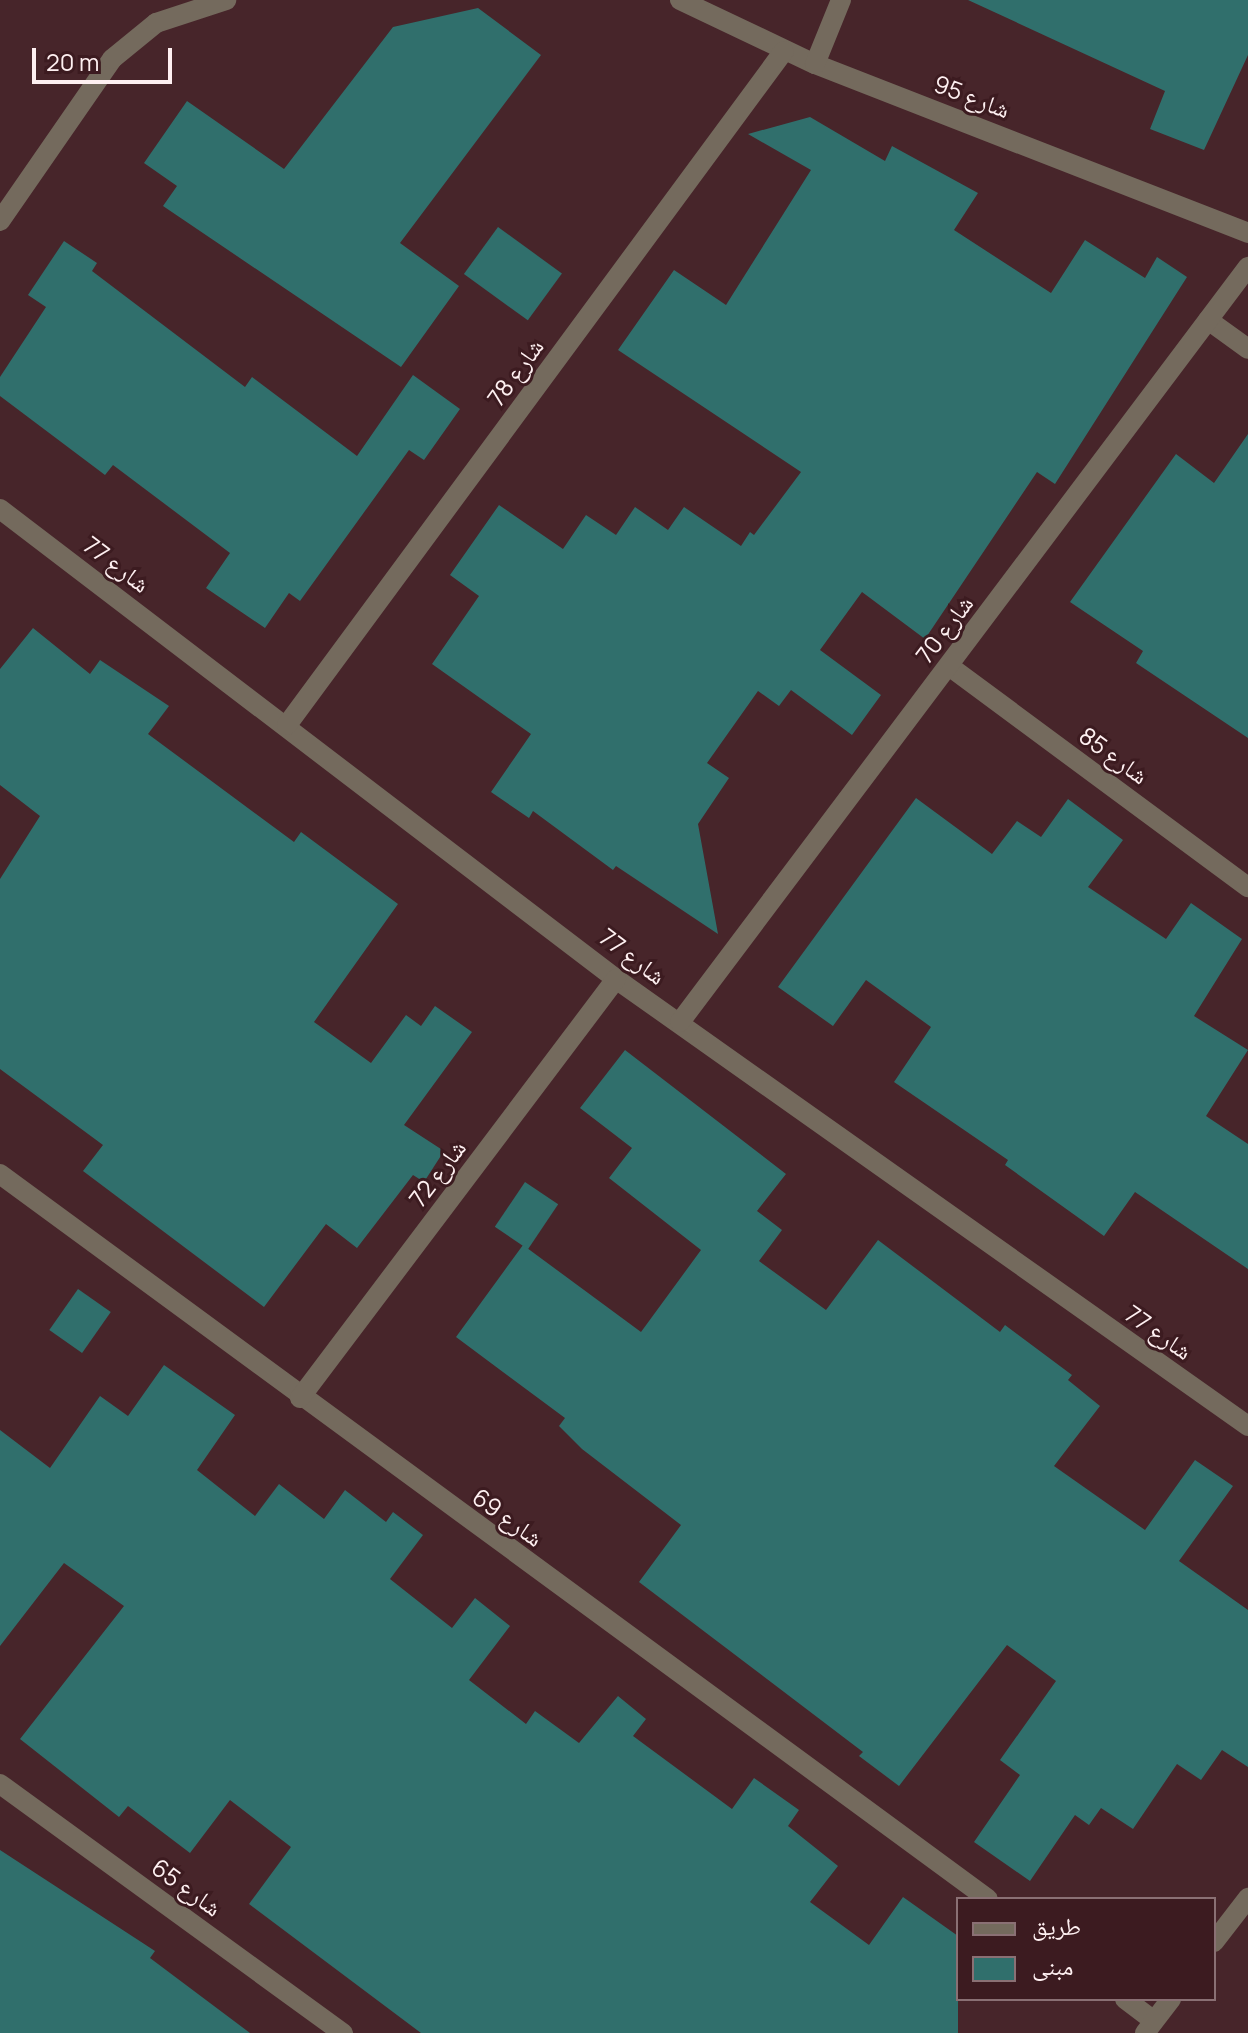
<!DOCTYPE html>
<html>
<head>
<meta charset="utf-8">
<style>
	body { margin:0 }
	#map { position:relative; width:1248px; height:2033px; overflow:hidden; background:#47252a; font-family:Manrope,"Noto Naskh Arabic",sans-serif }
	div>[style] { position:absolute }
	.building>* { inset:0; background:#306f6c; transform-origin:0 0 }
	.street>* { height:20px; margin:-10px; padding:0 10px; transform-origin:10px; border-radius:10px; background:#746a5d }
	span { translate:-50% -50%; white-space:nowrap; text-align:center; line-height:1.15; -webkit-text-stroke:6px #3c1b20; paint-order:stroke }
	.street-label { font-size:24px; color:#fef0f1 }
	.legend { position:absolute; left:956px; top:1897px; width:260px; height:104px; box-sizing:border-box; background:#3c1b20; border:2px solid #8a7074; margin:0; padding:10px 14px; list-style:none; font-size:24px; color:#fef0f1 }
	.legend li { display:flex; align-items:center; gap:16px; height:40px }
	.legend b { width:40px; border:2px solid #8a7074 }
	.scale { position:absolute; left:32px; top:48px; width:140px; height:36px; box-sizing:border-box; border:4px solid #fef0f1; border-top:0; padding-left:10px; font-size:24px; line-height:28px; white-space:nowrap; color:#fef0f1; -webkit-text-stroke:6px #3c1b20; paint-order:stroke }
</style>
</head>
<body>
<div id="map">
	<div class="building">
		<i style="clip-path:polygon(968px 0,1248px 0,1248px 55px,1204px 150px,1150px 129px,1165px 91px)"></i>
		<i style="clip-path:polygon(478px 8px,541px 55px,400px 243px,459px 286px,401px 367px,163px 206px,177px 186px,144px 163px,187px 101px,284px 169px,393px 27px)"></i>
		<i style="clip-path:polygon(810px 117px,885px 161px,892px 146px,978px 193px,954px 230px,1051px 293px,1085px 240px,1145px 278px,1157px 257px,1187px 277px,1055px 484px,1037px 472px,925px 639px,862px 592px,820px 650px,881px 695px,852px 735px,791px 690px,779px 706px,758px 691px,707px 763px,729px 778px,698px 824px,718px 934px,616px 866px,613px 870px,533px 811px,529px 818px,491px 792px,531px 734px,432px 664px,479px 596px,450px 575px,499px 505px,563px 549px,586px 515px,616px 535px,635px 507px,668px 530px,684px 507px,741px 546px,750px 532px,754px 535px,801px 472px,618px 350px,674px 270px,726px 305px,811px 170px,748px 134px)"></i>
		<i style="left:498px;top:227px;width:79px;height:58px;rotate:36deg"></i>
		<i style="clip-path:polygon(64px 241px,97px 263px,92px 271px,245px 387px,252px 377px,357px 456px,413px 375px,460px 409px,424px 460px,409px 450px,300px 601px,289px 593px,265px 628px,206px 588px,230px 553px,113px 465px,105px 475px,0 396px,0 377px,46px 307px,28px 295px)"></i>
		<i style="clip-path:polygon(1248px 434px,1248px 738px,1136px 663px,1143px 651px,1070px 602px,1176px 454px,1214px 483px)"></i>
		<i style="clip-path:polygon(33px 628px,90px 674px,100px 660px,169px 706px,148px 734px,294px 842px,301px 832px,398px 904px,314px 1022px,371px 1063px,406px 1015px,421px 1026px,435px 1006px,472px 1032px,404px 1125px,444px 1151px,424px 1182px,413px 1175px,357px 1248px,326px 1224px,264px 1307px,83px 1171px,103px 1145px,0 1069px,0 879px,40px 816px,0 785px,0 669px)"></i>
		<i style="clip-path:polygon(916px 798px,992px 854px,1017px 821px,1041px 837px,1068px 799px,1123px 840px,1088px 887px,1166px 939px,1191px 903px,1242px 939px,1194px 1016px,1248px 1050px,1206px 1116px,1248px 1144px,1248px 1269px,1135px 1192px,1104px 1236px,1005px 1165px,1008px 1160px,894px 1082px,931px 1027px,866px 980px,833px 1026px,778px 987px)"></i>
		<i style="clip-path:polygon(625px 1050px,786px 1174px,757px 1211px,782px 1230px,759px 1261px,826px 1310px,878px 1240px,1000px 1332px,1005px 1325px,1072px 1375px,1068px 1380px,1100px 1406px,1054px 1466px,1145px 1530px,1195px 1460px,1233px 1486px,1179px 1561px,1248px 1610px,1248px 1767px,1222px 1750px,1201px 1780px,1177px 1764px,1133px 1829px,1101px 1808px,1089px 1825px,1075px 1815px,1030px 1881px,974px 1842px,1020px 1775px,1000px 1760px,1056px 1681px,1007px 1645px,899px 1786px,859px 1756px,863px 1752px,639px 1582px,681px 1525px,582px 1449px,559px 1426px,565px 1418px,456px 1337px,523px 1245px,641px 1332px,701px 1250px,609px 1178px,632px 1148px,580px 1108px)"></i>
		<i style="left:525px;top:1182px;width:40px;height:54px;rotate:34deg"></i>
		<i style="left:78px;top:1289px;width:40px;height:50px;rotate:35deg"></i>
		<i style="clip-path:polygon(164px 1365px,235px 1415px,197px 1470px,255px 1516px,279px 1484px,324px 1519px,345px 1490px,386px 1522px,393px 1512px,423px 1535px,390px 1579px,452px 1628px,475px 1598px,510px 1626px,469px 1680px,526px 1724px,535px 1711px,579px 1743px,618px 1696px,646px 1719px,633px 1736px,732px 1809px,754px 1778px,799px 1810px,788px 1826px,838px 1866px,810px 1902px,869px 1945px,903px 1897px,958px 1936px,958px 2033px,421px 2033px,249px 1904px,291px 1847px,230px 1800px,190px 1853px,128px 1806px,119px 1817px,20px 1739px,124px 1606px,64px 1563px,0 1646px,0 1430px,50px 1468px,100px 1396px,128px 1416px)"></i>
		<i style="clip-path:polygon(0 1850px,155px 1951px,150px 1958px,250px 2033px,0 2033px)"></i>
	</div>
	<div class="street">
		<i style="left:680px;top:0;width:149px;rotate:25.4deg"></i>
		<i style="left:815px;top:64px;width:465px;rotate:21.3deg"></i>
		<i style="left:815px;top:64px;width:69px;rotate:-67.9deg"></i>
		<i style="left:0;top:221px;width:197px;rotate:-55.3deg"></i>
		<i style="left:112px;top:59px;width:57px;rotate:-39.3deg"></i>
		<i style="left:156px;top:23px;width:74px;rotate:-18.2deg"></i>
		<i style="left:1208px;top:320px;width:49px;rotate:35.9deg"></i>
		<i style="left:0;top:509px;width:775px;rotate:37.34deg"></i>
		<i style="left:616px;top:979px;width:774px;rotate:35.27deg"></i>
		<i style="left:949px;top:666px;width:372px;rotate:36.5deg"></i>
		<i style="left:287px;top:725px;width:837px;rotate:-53.6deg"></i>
		<i style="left:680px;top:1022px;width:945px;rotate:-53.05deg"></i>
		<i style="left:0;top:1174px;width:1225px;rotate:36.27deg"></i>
		<i style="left:300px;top:1398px;width:525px;rotate:-52.98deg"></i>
		<i style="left:0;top:1784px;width:424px;rotate:36deg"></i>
		<i style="left:1214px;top:1942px;width:56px;rotate:-52.3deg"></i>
		<i style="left:1125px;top:1999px;width:36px;rotate:37deg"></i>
		<i style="left:1145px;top:2033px;width:43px;rotate:-52.6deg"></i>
	</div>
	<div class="street-label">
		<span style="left:972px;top:96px;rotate:21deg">شارع 95</span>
		<span style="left:515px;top:372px;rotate:-54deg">شارع 78</span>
		<span style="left:117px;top:564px;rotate:37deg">شارع 77</span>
		<span style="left:944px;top:629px;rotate:-53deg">شارع 70</span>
		<span style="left:1114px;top:755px;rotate:36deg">شارع 85</span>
		<span style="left:633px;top:956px;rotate:37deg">شارع 77</span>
		<span style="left:437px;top:1173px;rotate:-53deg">شارع 72</span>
		<span style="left:1159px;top:1332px;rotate:35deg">شارع 77</span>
		<span style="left:508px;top:1517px;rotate:36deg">شارع 69</span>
		<span style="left:187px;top:1887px;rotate:36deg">شارع 65</span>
	</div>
	<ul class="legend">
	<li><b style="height:10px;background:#746a5d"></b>طريق</li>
	<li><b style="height:22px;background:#306f6c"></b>مبنى</li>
	</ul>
	<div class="scale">20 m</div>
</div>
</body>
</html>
